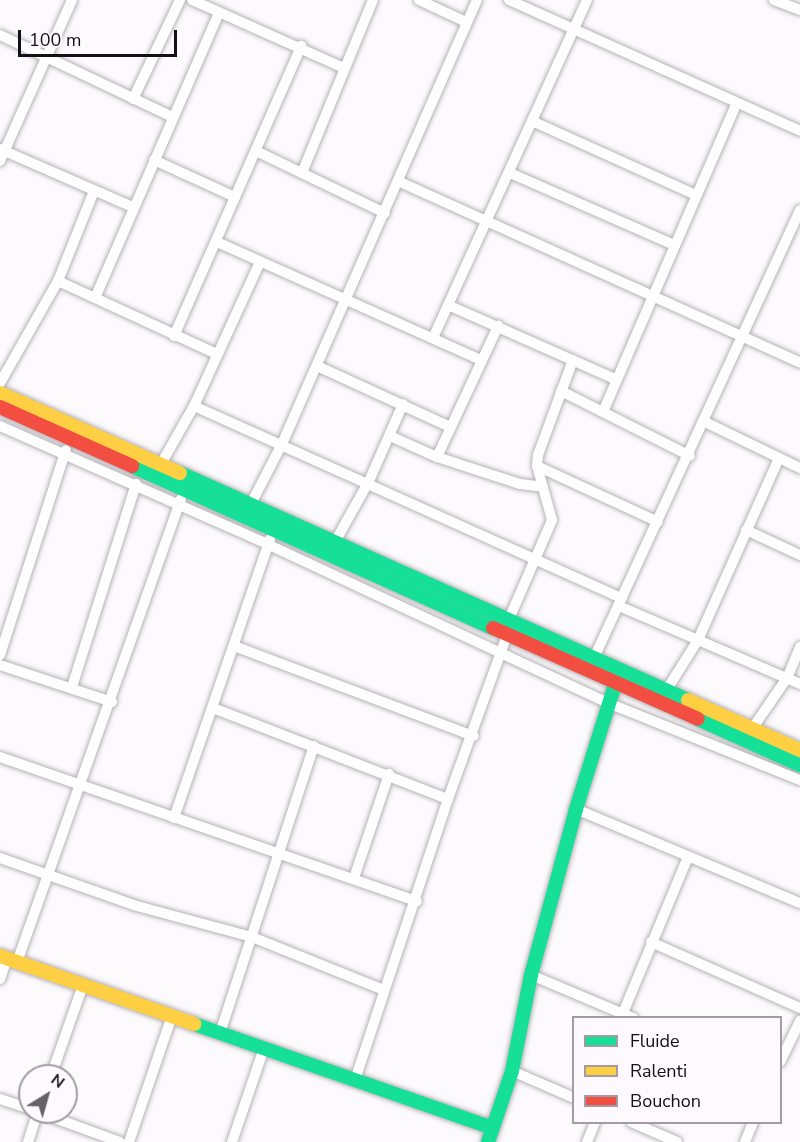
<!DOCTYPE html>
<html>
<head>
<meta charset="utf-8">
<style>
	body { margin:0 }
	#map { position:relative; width:800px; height:1142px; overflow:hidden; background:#fcfafd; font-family:"Nunito Sans",sans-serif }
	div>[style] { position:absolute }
	.roads { filter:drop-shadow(0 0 2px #b6b2b7) drop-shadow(0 0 2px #b6b2b7) }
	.street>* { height:10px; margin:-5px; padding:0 5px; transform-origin:5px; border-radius:5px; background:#fffeff }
	.fast>* { height:14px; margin:-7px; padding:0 7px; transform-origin:7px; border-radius:7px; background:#16e098 }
	.slow>* { height:14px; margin:-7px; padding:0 7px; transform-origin:7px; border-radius:7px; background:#ffcf43 }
	.jam>* { height:14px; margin:-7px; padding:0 7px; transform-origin:7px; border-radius:7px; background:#f24e42 }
	span { translate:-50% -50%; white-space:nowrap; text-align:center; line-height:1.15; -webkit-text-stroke:5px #fdf9fe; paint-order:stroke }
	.legend { position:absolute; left:572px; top:1016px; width:210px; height:108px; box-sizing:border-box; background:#fdf9fe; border:2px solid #a09ca2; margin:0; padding:8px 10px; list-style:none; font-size:18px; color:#151017 }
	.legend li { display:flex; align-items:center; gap:12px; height:30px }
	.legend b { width:30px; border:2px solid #a09ca2 }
	.north { position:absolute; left:18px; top:1064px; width:60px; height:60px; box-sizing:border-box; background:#fdf9fe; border:2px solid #a09ca2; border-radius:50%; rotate:37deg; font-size:16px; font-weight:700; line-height:24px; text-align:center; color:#151017 }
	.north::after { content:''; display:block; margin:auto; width:21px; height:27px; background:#666268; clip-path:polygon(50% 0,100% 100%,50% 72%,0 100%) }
	.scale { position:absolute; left:18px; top:30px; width:159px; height:27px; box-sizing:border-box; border:3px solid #151017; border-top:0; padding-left:8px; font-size:18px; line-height:21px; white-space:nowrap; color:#151017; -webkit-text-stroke:4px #fdf9fe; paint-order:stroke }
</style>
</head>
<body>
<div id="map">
	<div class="roads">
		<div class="street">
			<i style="left:192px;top:0;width:167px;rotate:24.1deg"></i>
			<i style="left:419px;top:0;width:52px;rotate:25.1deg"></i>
			<i style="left:509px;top:0;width:319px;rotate:24.2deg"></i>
			<i style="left:774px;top:0;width:28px;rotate:21deg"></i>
			<i style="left:0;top:35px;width:191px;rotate:25.4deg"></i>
			<i style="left:133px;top:99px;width:110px;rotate:-64.6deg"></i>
			<i style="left:532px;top:121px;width:178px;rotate:24.3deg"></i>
			<i style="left:0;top:149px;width:145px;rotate:23.6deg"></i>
			<i style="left:256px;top:151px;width:143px;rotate:25.7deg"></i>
			<i style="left:154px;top:160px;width:89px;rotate:24.6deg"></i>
			<i style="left:0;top:161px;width:176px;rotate:-65.9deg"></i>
			<i style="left:302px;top:173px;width:187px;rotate:-67.7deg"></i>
			<i style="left:510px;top:173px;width:179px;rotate:23.7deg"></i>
			<i style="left:400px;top:182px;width:439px;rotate:24.3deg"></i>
			<i style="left:217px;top:242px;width:289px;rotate:24.1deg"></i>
			<i style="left:58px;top:281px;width:175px;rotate:24.7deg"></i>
			<i style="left:95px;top:298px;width:311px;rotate:-66.5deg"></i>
			<i style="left:448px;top:305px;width:183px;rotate:23.9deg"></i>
			<i style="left:174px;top:336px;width:317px;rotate:-66.3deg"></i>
			<i style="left:433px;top:338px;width:371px;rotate:-65.5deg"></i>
			<i style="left:317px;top:366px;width:146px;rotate:24.6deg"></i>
			<i style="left:0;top:383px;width:117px;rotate:-60.4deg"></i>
			<i style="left:58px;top:281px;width:97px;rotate:-68.2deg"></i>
			<i style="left:561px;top:391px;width:144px;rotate:26.7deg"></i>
			<i style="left:194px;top:406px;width:469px;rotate:24.2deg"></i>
			<i style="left:603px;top:412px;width:335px;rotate:-66.6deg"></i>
			<i style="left:705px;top:422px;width:106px;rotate:25.8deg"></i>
			<i style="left:0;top:426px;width:292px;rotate:23.8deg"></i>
			<i style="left:267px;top:544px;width:376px;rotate:25deg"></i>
			<i style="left:608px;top:703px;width:207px;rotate:21.9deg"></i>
			<i style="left:390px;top:436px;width:51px;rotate:24.1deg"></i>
			<i style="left:437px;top:457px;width:87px;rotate:18deg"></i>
			<i style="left:520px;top:484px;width:23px;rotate:7deg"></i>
			<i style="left:437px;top:457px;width:145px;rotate:-65deg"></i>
			<i style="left:161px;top:464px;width:67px;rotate:-60.4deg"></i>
			<i style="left:194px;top:406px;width:158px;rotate:-65.4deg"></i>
			<i style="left:537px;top:466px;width:133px;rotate:24.8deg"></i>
			<i style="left:251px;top:504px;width:68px;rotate:-62.7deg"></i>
			<i style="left:282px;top:444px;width:485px;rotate:-66.3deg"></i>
			<i style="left:746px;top:530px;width:60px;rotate:24.8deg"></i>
			<i style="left:335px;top:542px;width:70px;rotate:-60.9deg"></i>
			<i style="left:369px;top:481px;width:84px;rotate:-66.2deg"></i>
			<i style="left:619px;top:606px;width:197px;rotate:23.3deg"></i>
			<i style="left:509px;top:619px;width:108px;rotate:-66.5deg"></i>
			<i style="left:552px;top:520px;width:56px;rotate:-105.5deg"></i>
			<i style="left:537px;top:466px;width:11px;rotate:-85deg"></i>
			<i style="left:538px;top:455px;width:101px;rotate:-69.8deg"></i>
			<i style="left:234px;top:646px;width:256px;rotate:20.6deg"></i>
			<i style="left:0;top:655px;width:215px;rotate:-72.2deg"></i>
			<i style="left:594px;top:658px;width:493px;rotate:-65.3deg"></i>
			<i style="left:0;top:665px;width:118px;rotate:18.3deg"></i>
			<i style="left:72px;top:687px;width:213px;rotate:-72.5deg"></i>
			<i style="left:666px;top:691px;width:60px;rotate:-57.9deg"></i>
			<i style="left:698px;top:640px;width:199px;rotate:-66deg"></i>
			<i style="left:213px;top:708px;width:252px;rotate:21.2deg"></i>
			<i style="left:752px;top:729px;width:62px;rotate:-55.5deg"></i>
			<i style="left:787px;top:678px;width:34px;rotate:-67deg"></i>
			<i style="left:0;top:757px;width:441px;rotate:19.1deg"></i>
			<i style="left:576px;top:809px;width:243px;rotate:22.8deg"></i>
			<i style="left:174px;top:818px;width:295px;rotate:-71deg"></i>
			<i style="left:0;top:858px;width:145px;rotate:19.3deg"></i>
			<i style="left:137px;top:906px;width:119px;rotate:15.1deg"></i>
			<i style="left:252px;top:937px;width:142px;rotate:21.9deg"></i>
			<i style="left:354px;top:878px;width:110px;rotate:-71.4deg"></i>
			<i style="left:651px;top:942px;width:163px;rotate:23.9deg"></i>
			<i style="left:17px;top:962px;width:491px;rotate:-70.5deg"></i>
			<i style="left:531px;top:975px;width:111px;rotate:22.9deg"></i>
			<i style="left:0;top:979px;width:21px;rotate:-71deg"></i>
			<i style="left:623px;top:1013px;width:169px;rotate:-67.4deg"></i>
			<i style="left:220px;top:1033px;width:302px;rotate:-71.9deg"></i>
			<i style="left:780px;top:1062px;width:46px;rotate:-64deg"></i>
			<i style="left:512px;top:1071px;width:68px;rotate:23.5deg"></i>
			<i style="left:51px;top:1076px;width:96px;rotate:-70.6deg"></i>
			<i style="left:355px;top:1080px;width:296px;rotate:-71.7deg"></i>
			<i style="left:448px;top:799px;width:174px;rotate:-70.2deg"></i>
			<i style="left:0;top:1099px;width:32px;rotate:18deg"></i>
			<i style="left:38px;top:1112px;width:87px;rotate:20.1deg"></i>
			<i style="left:631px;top:1122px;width:50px;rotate:23.5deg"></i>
			<i style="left:28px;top:1142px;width:32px;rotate:-72deg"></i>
			<i style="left:129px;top:1142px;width:133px;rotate:-71.2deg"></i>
			<i style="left:232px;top:1142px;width:99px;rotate:-71.2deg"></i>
			<i style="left:587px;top:1142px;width:22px;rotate:-68deg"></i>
			<i style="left:745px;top:1142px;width:22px;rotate:-68deg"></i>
		</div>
		<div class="fast">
			<i style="left:132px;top:466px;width:396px;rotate:24.2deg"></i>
			<i style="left:180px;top:473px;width:556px;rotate:24.08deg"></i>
			<i style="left:698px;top:719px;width:112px;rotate:24.3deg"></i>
			<i style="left:194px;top:1024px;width:316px;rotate:19.2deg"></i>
			<i style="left:488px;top:1142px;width:75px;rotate:-71.3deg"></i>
			<i style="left:512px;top:1071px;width:98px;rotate:-78.8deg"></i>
			<i style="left:531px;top:975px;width:172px;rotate:-74.8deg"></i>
			<i style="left:576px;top:809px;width:144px;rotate:-72.6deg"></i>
		</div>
		<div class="slow">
			<i style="left:0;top:393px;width:197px;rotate:24deg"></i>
			<i style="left:688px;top:700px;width:123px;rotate:24.1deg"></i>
			<i style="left:0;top:956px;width:206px;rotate:19.3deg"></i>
		</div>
		<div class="jam">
			<i style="left:0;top:407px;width:145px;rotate:24.1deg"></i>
			<i style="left:493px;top:628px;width:224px;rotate:23.9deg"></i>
		</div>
	</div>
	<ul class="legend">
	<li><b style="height:8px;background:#16e098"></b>Fluide</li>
	<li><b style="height:8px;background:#ffcf43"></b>Ralenti</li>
	<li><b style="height:8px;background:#f24e42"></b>Bouchon</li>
	</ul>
	<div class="north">N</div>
	<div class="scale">100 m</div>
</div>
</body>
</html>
